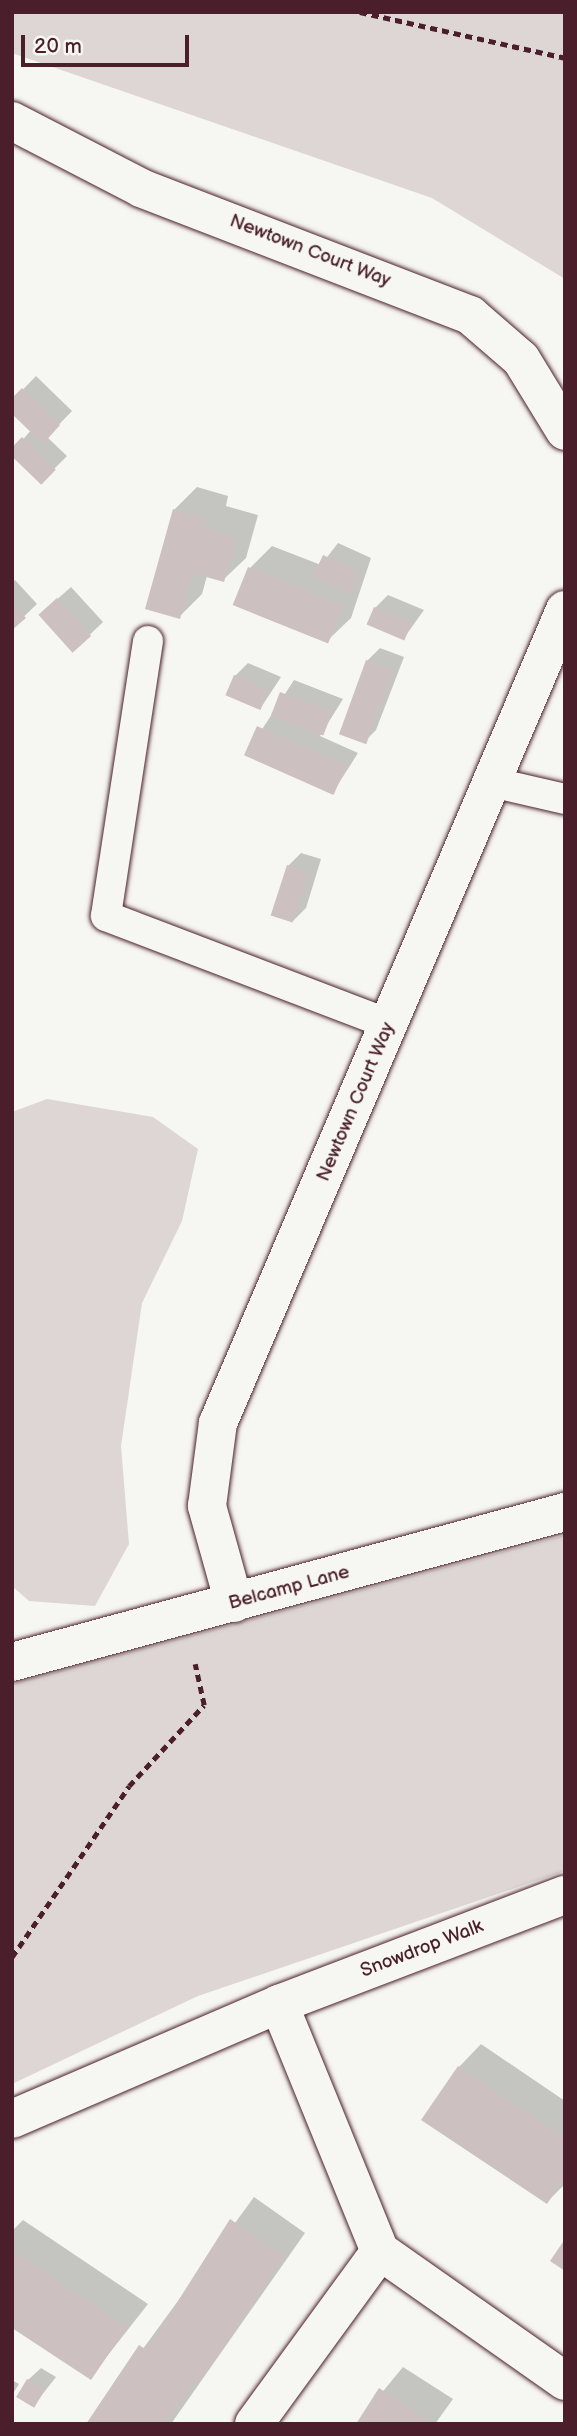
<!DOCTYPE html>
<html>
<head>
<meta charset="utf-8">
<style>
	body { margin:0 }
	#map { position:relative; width:577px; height:2436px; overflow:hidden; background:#f6f6f2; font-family:"Balsamiq Sans",sans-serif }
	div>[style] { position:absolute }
	.green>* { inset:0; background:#ddd6d5 }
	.shadow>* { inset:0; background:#0003 }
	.building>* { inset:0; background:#ccc1c0; transform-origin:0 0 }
	.path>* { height:4.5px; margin-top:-2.25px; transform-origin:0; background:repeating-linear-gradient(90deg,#4a1f2b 0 7px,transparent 0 12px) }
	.roads { filter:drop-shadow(0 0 2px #4a1f2b) drop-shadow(0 0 2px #4a1f2b) }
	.lane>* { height:30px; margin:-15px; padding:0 15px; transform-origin:15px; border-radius:15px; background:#f6f6f2 }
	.street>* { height:38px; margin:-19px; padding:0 19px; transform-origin:19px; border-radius:19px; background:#f6f6f2 }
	span { translate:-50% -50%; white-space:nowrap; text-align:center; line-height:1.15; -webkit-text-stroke:5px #f6f6f2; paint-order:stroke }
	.street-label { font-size:19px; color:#4a1f2b }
	.frame { position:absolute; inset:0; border:14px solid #4a1f2b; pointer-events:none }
	.scale { position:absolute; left:21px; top:35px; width:168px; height:32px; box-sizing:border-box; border:4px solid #4a1f2b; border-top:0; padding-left:9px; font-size:21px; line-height:24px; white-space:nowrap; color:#4a1f2b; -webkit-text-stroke:5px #f6f6f2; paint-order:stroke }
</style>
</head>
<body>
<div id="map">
	<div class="green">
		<i style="clip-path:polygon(12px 12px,565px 12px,565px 279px,432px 198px,12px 53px)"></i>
		<i style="clip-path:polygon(47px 1099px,153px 1117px,198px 1149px,182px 1221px,142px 1303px,121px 1446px,129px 1544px,95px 1606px,29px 1601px,12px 1586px,12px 1112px)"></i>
		<i style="clip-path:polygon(565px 1535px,565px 1871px,198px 1996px,12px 2084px,12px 1684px)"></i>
	</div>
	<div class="shadow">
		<i style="clip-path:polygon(36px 376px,72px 411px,47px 437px,67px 456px,42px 481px,12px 453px,31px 430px,12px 401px)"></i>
		<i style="clip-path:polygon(197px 487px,228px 496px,226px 506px,258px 515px,246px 558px,223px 580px,207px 576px,202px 594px,179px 617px,174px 510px)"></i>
		<i style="clip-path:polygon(338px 543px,371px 558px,351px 618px,328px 640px,250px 568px,272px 546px,321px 565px)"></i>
		<i style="clip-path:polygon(15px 580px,37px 604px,12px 628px,12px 582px)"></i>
		<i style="clip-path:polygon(71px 587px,103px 622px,74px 650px,54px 602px)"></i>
		<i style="clip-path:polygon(388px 595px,424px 610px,404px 638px,375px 608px)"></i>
		<i style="clip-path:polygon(380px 648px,404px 657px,376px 730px,363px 743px,367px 661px)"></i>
		<i style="clip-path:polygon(248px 663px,281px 677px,260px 709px,235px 676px)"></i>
		<i style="clip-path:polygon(294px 680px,343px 699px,320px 736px,358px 753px,332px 794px,246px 754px)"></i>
		<i style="clip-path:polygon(301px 853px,321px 859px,306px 908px,293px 921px,288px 866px)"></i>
		<i style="clip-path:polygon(481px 2044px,565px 2101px,565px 2184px,547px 2202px,459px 2067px)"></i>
		<i style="clip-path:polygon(254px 2197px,305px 2233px,171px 2424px,88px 2424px)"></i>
		<i style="clip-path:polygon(23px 2220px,148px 2304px,90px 2378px,12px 2326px,12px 2231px)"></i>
		<i style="clip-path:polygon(403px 2367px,453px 2399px,435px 2424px,356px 2424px)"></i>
		<i style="clip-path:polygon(41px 2368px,56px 2377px,34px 2405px,28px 2380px)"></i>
		<i style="clip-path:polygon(12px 2380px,19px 2384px,12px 2395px)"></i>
	</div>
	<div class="building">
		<i style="clip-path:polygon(22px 388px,60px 425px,43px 444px,12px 414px,12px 398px)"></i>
		<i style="left:22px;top:437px;width:47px;height:21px;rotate:44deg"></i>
		<i style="clip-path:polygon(173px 509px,207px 518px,205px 528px,237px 537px,224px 582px,192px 573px,180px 619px,145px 609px)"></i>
		<i style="left:323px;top:555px;width:41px;height:24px;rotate:25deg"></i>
		<i style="left:248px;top:567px;width:103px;height:41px;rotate:22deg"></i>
		<i style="left:57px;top:598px;width:51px;height:25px;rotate:48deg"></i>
		<i style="clip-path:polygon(12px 603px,26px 618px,12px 630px)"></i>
		<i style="left:374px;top:607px;width:41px;height:19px;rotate:23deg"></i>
		<i style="left:366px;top:660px;width:29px;height:79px;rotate:20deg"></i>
		<i style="left:234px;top:675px;width:38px;height:22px;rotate:23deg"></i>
		<i style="left:280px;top:692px;width:56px;height:25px;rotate:21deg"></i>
		<i style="left:257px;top:726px;width:98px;height:32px;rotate:24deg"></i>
		<i style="left:287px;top:865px;width:23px;height:53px;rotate:18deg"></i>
		<i style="clip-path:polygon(458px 2066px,565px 2138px,565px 2177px,547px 2204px,421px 2120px)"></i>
		<i style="clip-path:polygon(230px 2219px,284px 2256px,198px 2385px,194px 2382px,164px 2424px,86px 2424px,139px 2345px,147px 2350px)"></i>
		<i style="clip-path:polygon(565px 2239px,565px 2271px,550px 2261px)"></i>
		<i style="clip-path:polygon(12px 2250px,127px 2327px,91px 2380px,12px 2328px)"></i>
		<i style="left:27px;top:2379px;width:21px;height:21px;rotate:31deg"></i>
		<i style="clip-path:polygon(379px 2388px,434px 2424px,356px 2424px)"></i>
	</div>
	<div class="path">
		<i style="left:360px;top:12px;width:210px;rotate:12.6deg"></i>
		<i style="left:12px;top:1957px;width:207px;rotate:-55.6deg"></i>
		<i style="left:129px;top:1786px;width:110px;rotate:-47.2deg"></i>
		<i style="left:204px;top:1705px;width:42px;rotate:-102.4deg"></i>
	</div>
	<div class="roads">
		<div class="lane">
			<i style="left:148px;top:641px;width:278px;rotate:98.7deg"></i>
			<i style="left:106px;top:916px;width:303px;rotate:20.9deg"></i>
			<i style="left:491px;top:782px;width:76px;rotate:12.9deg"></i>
		</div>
		<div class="street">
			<i style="left:12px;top:121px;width:145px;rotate:27.4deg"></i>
			<i style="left:141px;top:188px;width:353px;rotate:21.1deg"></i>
			<i style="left:470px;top:315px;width:67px;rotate:40.8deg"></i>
			<i style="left:521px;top:359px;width:84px;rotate:58.6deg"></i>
			<i style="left:234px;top:1603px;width:101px;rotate:-105.6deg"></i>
			<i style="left:207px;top:1506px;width:84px;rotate:-82.5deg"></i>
			<i style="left:218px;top:1423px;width:884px;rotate:-66.89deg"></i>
			<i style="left:12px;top:1662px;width:573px;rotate:-15.18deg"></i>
			<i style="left:279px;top:2004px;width:267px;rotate:67.8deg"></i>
			<i style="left:380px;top:2251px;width:226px;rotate:35.1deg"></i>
			<i style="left:12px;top:2119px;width:291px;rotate:-23.3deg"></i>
			<i style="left:279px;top:2004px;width:306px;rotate:-20.9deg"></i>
			<i style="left:254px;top:2424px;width:214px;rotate:-53.9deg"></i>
		</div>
	</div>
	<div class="street-label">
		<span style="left:310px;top:251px;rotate:21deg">Newtown Court Way</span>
		<span style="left:356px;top:1102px;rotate:-67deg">Newtown Court Way</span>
		<span style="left:289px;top:1588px;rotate:-15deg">Belcamp Lane</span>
		<span style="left:422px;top:1949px;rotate:-21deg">Snowdrop Walk</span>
	</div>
	<div class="frame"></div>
	<div class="scale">20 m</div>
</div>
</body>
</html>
